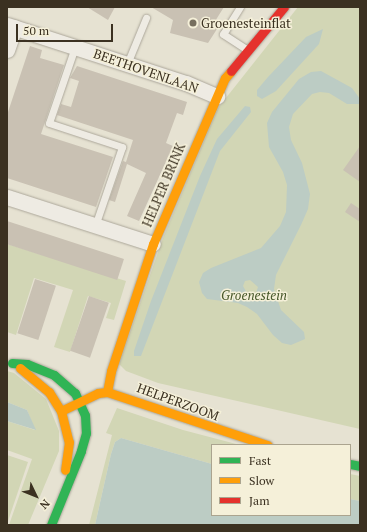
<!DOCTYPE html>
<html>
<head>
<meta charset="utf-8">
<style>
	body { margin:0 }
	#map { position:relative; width:367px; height:532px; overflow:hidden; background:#e6e2d2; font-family:"PT Serif",serif }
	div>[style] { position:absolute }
	.green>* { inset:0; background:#d2d6b5 }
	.water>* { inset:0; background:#bcccc4 }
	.building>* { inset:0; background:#c9c1b3; transform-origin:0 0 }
	.roads { filter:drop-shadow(0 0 1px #aca79a) drop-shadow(0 0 1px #aca79a) }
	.lane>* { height:7px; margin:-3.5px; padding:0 3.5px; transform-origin:3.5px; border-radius:3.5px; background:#eeebe3 }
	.street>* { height:15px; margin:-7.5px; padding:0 7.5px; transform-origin:7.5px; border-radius:7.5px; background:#eeebe3 }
	.fast>* { height:9px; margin:-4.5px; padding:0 4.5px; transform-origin:4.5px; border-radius:4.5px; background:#30b455 }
	.slow>* { height:9px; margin:-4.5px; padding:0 4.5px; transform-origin:4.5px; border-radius:4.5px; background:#ff9f0a }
	.jam>* { height:9px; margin:-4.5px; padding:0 4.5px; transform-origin:4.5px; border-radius:4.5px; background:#e5322d }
	.dots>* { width:11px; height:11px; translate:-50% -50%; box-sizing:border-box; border:2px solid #f5f0d9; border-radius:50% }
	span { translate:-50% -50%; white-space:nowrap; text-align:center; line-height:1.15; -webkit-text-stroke:3px #f5f0d9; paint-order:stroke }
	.poi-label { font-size:13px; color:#3b3121 }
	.left { translate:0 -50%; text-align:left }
	.street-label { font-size:13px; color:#3b3121 }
	.park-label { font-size:13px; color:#465729; font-style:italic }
	.frame { position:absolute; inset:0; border:8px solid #3b3121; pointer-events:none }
	.legend { position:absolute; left:211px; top:444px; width:140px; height:72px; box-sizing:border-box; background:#f5f0d9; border:1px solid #aba48f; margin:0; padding:5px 7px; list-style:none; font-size:12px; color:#3b3121 }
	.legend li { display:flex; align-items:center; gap:8px; height:20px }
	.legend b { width:20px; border:1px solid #aba48f }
	.north { position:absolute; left:16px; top:476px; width:40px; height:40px; -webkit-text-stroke:3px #f5f0d9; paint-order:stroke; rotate:133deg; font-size:11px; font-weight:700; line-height:16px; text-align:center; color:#3b3121 }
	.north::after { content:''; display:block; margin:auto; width:14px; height:18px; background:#3b3121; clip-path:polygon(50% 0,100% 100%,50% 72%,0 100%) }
	.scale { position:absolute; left:16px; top:24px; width:97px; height:18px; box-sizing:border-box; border:2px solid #3b3121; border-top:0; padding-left:5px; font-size:12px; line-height:14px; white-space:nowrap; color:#3b3121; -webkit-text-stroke:3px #f5f0d9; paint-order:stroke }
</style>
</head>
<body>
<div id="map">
	<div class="green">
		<i style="clip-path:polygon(298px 7px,360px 7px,360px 429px,158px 383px,126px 371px,119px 364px,163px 238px,218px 108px)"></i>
		<i style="clip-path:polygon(7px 244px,126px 281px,114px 320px,106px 318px,111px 303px,88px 296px,70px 352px,54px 347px,73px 290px,34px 278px,16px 335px,7px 332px)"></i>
		<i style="clip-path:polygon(7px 371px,14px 373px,46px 399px,59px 431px,59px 451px,28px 525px,9px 525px,32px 459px,7px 450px,7px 421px,35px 430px,27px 410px,7px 402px)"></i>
		<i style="clip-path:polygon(117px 408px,183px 430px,240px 445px,212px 445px,212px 464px,121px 438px,115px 442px,111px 454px,95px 525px,89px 525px,112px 435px,106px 433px)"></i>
		<i style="clip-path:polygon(7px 455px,28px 462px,7px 524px)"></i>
		<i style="clip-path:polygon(350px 474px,360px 476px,360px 501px,350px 499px)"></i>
	</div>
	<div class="water">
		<i style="clip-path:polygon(323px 29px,319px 44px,276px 91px,262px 99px,257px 96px,257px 90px,268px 77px,306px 37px)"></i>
		<i style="clip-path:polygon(evenodd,321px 71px,352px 88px,360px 99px,359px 104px,347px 104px,329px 93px,320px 92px,312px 94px,293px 114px,289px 127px,291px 140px,302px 163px,310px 194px,308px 209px,301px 225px,276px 275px,274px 289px,281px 310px,304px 332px,305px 339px,291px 345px,282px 343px,273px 335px,257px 314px,247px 307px,238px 303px,207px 299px,202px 293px,199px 282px,203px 273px,211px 268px,261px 248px,280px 226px,286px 212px,287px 185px,283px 172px,269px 147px,267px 123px,272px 112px,299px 79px,311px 72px,321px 71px,250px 280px,258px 287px,255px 296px,248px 295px,243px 286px,245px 281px,250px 280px)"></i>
		<i style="clip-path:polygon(245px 106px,250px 107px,251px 112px,220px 151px,141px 356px,134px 356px,134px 351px,151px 301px,200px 176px,217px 139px)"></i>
		<i style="clip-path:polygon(7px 402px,27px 410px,36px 430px,7px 421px)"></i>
		<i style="clip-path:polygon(121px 438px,212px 464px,212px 515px,350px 515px,350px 499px,360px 501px,360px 525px,95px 525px,111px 454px,115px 442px)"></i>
	</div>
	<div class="building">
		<i style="clip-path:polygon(87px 7px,115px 7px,108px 20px)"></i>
		<i style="clip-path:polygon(151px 7px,224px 7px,212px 26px,217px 29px,208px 43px,170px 33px,173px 20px)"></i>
		<i style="clip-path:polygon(30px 46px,42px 50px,40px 58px,64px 65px,41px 134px,113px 157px,96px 207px,7px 178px,7px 115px)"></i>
		<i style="clip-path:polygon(77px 66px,187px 102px,183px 115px,177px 113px,166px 143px,173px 146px,139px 221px,127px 216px,146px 173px,127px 164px,115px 202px,109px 200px,123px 161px,126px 162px,133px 140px,57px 115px,61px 104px,71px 107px,79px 81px,70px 78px)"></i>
		<i style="clip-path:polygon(360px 146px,360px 182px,343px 170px)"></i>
		<i style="clip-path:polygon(351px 203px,360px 209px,360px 222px,345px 212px)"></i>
		<i style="left:7px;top:221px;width:123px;height:22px;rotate:18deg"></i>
		<i style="left:35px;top:279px;width:22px;height:57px;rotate:18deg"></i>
		<i style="left:89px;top:296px;width:21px;height:58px;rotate:19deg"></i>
	</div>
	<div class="roads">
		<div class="lane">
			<i style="left:240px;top:7px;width:32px;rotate:122deg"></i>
			<i style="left:223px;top:34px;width:27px;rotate:33deg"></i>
			<i style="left:75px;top:47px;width:80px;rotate:108.9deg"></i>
			<i style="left:49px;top:123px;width:77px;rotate:18.2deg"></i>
			<i style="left:122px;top:147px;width:83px;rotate:108.9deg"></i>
			<i style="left:127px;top:64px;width:50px;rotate:-67.6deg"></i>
		</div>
		<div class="street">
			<i style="left:7px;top:25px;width:188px;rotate:18deg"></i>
			<i style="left:186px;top:83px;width:34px;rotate:23deg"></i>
			<i style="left:7px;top:50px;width:24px;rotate:-71deg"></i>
			<i style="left:7px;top:197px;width:153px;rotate:17.8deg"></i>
		</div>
		<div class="fast">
			<i style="left:12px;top:363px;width:15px;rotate:4deg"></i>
			<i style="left:27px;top:364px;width:29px;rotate:22deg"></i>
			<i style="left:54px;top:375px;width:28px;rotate:41deg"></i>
			<i style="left:75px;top:393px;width:24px;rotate:66deg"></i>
			<i style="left:85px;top:415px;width:18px;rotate:87deg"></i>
			<i style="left:86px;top:433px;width:19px;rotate:106deg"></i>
			<i style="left:81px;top:451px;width:80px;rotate:112.1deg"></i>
			<i style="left:350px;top:464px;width:10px;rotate:11deg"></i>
		</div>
		<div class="slow">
			<i style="left:20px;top:368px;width:38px;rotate:40deg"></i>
			<i style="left:49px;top:392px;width:22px;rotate:58deg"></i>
			<i style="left:61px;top:411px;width:32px;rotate:76deg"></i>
			<i style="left:69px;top:442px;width:28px;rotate:98deg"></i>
			<i style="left:107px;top:392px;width:21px;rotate:-79deg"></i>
			<i style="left:111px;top:371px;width:134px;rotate:-71.7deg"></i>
			<i style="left:153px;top:244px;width:181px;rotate:-66.6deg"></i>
			<i style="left:225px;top:78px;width:9px;rotate:-49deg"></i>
			<i style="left:61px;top:411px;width:41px;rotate:-25.9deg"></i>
			<i style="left:98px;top:393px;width:9px;rotate:-6deg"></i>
			<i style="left:107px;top:392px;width:169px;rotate:18.3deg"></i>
		</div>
		<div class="jam">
			<i style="left:231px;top:71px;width:83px;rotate:-50.4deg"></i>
		</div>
	</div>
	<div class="dots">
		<i style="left:193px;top:23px;background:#776f5f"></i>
	</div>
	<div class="poi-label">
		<span class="left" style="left:201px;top:23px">Groenesteinflat</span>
	</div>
	<div class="street-label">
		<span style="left:146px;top:71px;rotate:19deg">BEETHOVENLAAN</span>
		<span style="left:164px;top:185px;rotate:-67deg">HELPER BRINK</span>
		<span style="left:178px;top:402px;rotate:20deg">HELPERZOOM</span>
	</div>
	<div class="park-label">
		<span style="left:254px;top:295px">Groenestein</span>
	</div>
	<div class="frame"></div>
	<ul class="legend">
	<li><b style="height:5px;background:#30b455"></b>Fast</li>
	<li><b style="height:5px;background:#ff9f0a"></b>Slow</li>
	<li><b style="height:5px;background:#e5322d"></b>Jam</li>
	</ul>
	<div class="north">N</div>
	<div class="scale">50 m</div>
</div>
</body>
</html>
